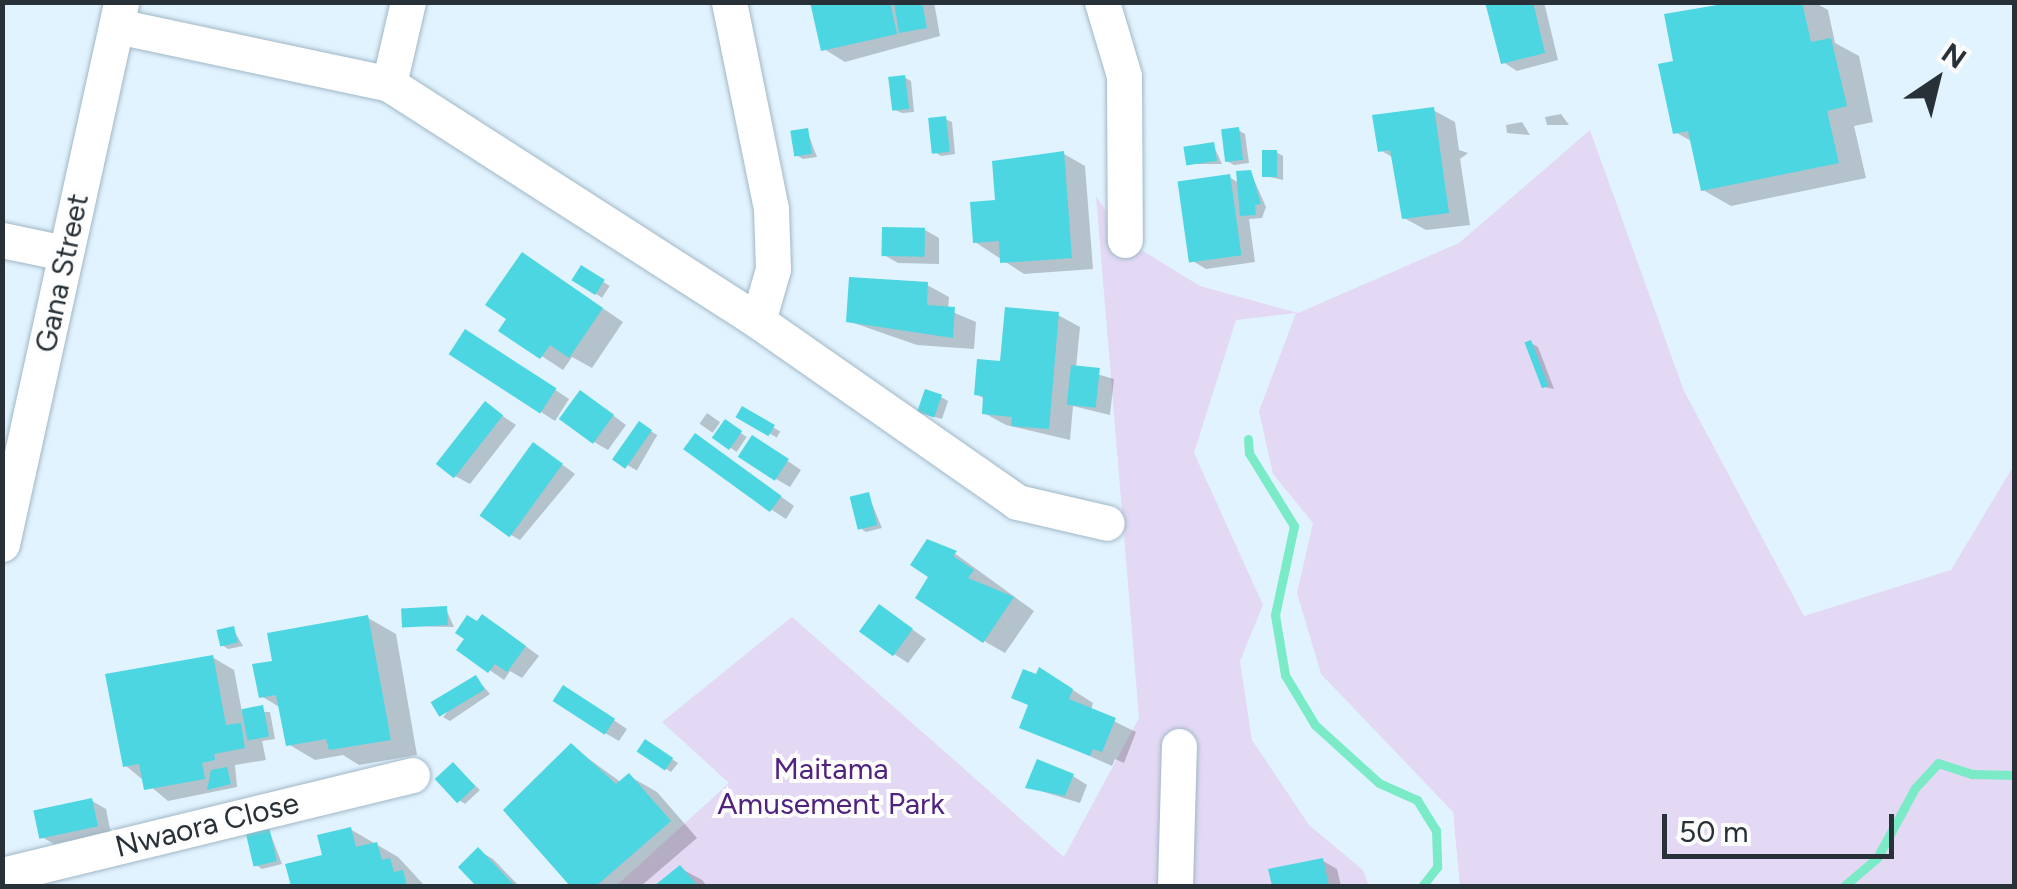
<!DOCTYPE html>
<html>
<head>
<meta charset="utf-8">
<style>
	body { margin:0 }
	#map { position:relative; width:2017px; height:889px; overflow:hidden; background:#e1f3ff; font-family:Figtree,sans-serif }
	div>[style] { position:absolute }
	.green>* { inset:0; background:#e3d9f5 }
	.shadow>* { inset:0; background:#0003; transform-origin:0 0 }
	.stream>* { height:9px; margin:-4.5px; padding:0 4.5px; transform-origin:4.5px; border-radius:4.5px; background:#7aebc6 }
	.building>* { inset:0; background:#4bd6e1; transform-origin:0 0 }
	.roads { filter:drop-shadow(0 0 2px #a1b7c5) drop-shadow(0 0 2px #a1b7c5) }
	.minor>* { height:35px; margin:-17.5px; padding:0 17.5px; transform-origin:17.5px; border-radius:17.5px; background:#fff }
	span { translate:-50% -50%; white-space:nowrap; text-align:center; line-height:1.15; -webkit-text-stroke:8px #fdfdfd; paint-order:stroke }
	.street-label { font-size:30px; color:#283137 }
	.park-label { font-size:30px; color:#50237f }
	.frame { position:absolute; inset:0; border:5px solid #283137; pointer-events:none }
	.north { position:absolute; left:1887px; top:30px; width:100px; height:100px; -webkit-text-stroke:8px #fdfdfd; paint-order:stroke; rotate:35deg; font-size:28px; font-weight:700; line-height:40px; text-align:center; color:#283137 }
	.north::after { content:''; display:block; margin:auto; width:35px; height:45px; background:#283137; clip-path:polygon(50% 0,100% 100%,50% 72%,0 100%) }
	.scale { position:absolute; left:1662px; top:814px; width:232px; height:45px; box-sizing:border-box; border:5px solid #283137; border-top:0; padding-left:12px; font-size:30px; line-height:35px; white-space:nowrap; color:#283137; -webkit-text-stroke:8px #fdfdfd; paint-order:stroke }
</style>
</head>
<body>
<div id="map">
	<div class="green">
		<i style="clip-path:polygon(1590px 130px,1684px 391px,1804px 616px,1951px 570px,2014px 465px,2014px 886px,1460px 886px,1453px 812px,1321px 674px,1297px 593px,1313px 523px,1273px 474px,1259px 411px,1296px 313px,1236px 320px,1194px 453px,1263px 605px,1240px 661px,1252px 740px,1309px 825px,1363px 870px,1369px 886px,616px 886px,729px 783px,662px 722px,792px 617px,1064px 857px,1139px 718px,1096px 196px,1125px 240px,1200px 286px,1298px 313px,1459px 243px)"></i>
	</div>
	<div class="shadow">
		<i style="clip-path:polygon(822px 2px,934px 2px,940px 36px,845px 62px,824px 49px)"></i>
		<i style="clip-path:polygon(1488px 2px,1544px 2px,1558px 60px,1517px 71px,1503px 62px)"></i>
		<i style="clip-path:polygon(1750px 2px,1814px 2px,1828px 10px,1835px 43px,1859px 56px,1873px 122px,1854px 126px,1866px 178px,1731px 206px,1703px 190px,1693px 142px,1675px 132px)"></i>
		<i style="clip-path:polygon(904px 77px,911px 81px,914px 112px,902px 113px,895px 110px)"></i>
		<i style="clip-path:polygon(1433px 110px,1455px 122px,1459px 150px,1468px 153px,1460px 159px,1470px 225px,1426px 230px,1404px 218px,1394px 158px,1380px 150px)"></i>
		<i style="clip-path:polygon(1561px 114px,1569px 125px,1547px 125px,1545px 117px)"></i>
		<i style="clip-path:polygon(945px 119px,952px 122px,955px 154px,941px 156px,935px 152px)"></i>
		<i style="clip-path:polygon(1522px 122px,1530px 135px,1507px 133px,1506px 125px)"></i>
		<i style="clip-path:polygon(1238px 130px,1245px 134px,1249px 163px,1234px 165px,1227px 161px)"></i>
		<i style="clip-path:polygon(807px 131px,817px 157px,803px 159px,796px 155px)"></i>
		<i style="clip-path:polygon(1213px 144px,1222px 164px,1189px 164px)"></i>
		<i style="clip-path:polygon(1276px 152px,1283px 156px,1283px 180px,1265px 176px)"></i>
		<i style="clip-path:polygon(1064px 154px,1085px 166px,1093px 269px,1024px 274px,975px 242px,998px 202px)"></i>
		<i style="clip-path:polygon(1251px 173px,1266px 207px,1262px 218px,1249px 219px,1255px 262px,1206px 269px,1191px 260px,1229px 177px,1239px 183px)"></i>
		<i style="clip-path:polygon(925px 230px,939px 238px,939px 264px,898px 263px,884px 255px)"></i>
		<i style="clip-path:polygon(544px 268px,623px 322px,592px 368px,572px 357px,563px 370px,502px 330px)"></i>
		<i style="left:582px;top:268px;width:33px;height:14px;rotate:33deg"></i>
		<i style="clip-path:polygon(927px 285px,949px 297px,948px 310px,976px 322px,974px 349px,917px 345px,848px 321px)"></i>
		<i style="clip-path:polygon(1058px 315px,1080px 327px,1076px 368px,1114px 379px,1110px 415px,1073px 406px,1070px 440px,1006px 425px,984px 413px,985px 399px,976px 394px)"></i>
		<i style="clip-path:polygon(480px 340px,569px 399px,555px 421px,452px 354px)"></i>
		<i style="clip-path:polygon(1531px 343px,1538px 347px,1554px 389px,1544px 387px)"></i>
		<i style="clip-path:polygon(941px 397px,948px 401px,942px 419px,928px 415px)"></i>
		<i style="clip-path:polygon(595px 402px,626px 425px,608px 450px,594px 442px)"></i>
		<i style="clip-path:polygon(485px 404px,516px 425px,470px 484px,455px 476px)"></i>
		<i style="left:743px;top:410px;width:43px;height:7px;rotate:30deg"></i>
		<i style="left:707px;top:413px;width:16px;height:13px;rotate:35deg"></i>
		<i style="left:726px;top:423px;width:25px;height:18px;rotate:34deg"></i>
		<i style="left:640px;top:425px;width:20px;height:41px;rotate:30deg"></i>
		<i style="clip-path:polygon(710px 445px,794px 506px,786px 519px,772px 510px)"></i>
		<i style="clip-path:polygon(767px 447px,801px 470px,790px 487px,776px 479px)"></i>
		<i style="clip-path:polygon(548px 454px,575px 474px,520px 540px,506px 532px)"></i>
		<i style="clip-path:polygon(868px 494px,882px 528px,866px 532px,860px 528px)"></i>
		<i style="clip-path:polygon(946px 547px,1034px 611px,1005px 653px,984px 641px,932px 577px)"></i>
		<i style="clip-path:polygon(446px 609px,454px 627px,405px 626px)"></i>
		<i style="clip-path:polygon(893px 616px,926px 639px,908px 663px,894px 654px)"></i>
		<i style="clip-path:polygon(368px 618px,396px 634px,417px 755px,359px 765px,343px 755px,315px 760px,288px 744px,281px 708px,261px 696px,275px 663px)"></i>
		<i style="clip-path:polygon(478px 624px,497px 625px,539px 656px,522px 678px,510px 671px,504px 680px,459px 649px)"></i>
		<i style="clip-path:polygon(233px 629px,243px 646px,228px 649px,222px 645px)"></i>
		<i style="clip-path:polygon(212px 657px,234px 670px,242px 712px,270px 712px,275px 739px,262px 741px,266px 760px,235px 765px,237px 787px,168px 801px,125px 765px)"></i>
		<i style="clip-path:polygon(476px 678px,490px 694px,450px 721px,443px 717px)"></i>
		<i style="clip-path:polygon(1062px 683px,1093px 703px,1091px 710px,1136px 732px,1124px 763px,1115px 759px,1112px 766px,1022px 726px,1030px 706px,1014px 697px)"></i>
		<i style="clip-path:polygon(578px 696px,627px 729px,619px 741px,605px 733px)"></i>
		<i style="clip-path:polygon(571px 746px,622px 783px,629px 776px,657px 792px,697px 838px,641px 886px,573px 886px,507px 811px)"></i>
		<i style="clip-path:polygon(652px 746px,678px 763px,671px 772px,665px 768px)"></i>
		<i style="clip-path:polygon(453px 765px,480px 790px,465px 804px,459px 800px)"></i>
		<i style="clip-path:polygon(1073px 776px,1087px 785px,1080px 803px,1028px 787px)"></i>
		<i style="clip-path:polygon(92px 801px,106px 809px,111px 834px,54px 844px,40px 836px)"></i>
		<i style="clip-path:polygon(350px 829px,398px 857px,425px 886px,293px 886px,288px 866px,325px 857px)"></i>
		<i style="clip-path:polygon(269px 830px,282px 864px,262px 869px,256px 865px)"></i>
		<i style="clip-path:polygon(479px 851px,493px 859px,519px 886px,479px 886px,461px 867px)"></i>
		<i style="clip-path:polygon(1323px 861px,1337px 869px,1341px 886px,1275px 886px,1271px 871px)"></i>
		<i style="clip-path:polygon(680px 868px,702px 880px,707px 886px,658px 886px)"></i>
	</div>
	<div class="stream">
		<i style="left:1248px;top:439px;width:14px;rotate:86deg"></i>
		<i style="left:1249px;top:453px;width:86px;rotate:58.3deg"></i>
		<i style="left:1294px;top:526px;width:91px;rotate:102.1deg"></i>
		<i style="left:1275px;top:615px;width:61px;rotate:80.5deg"></i>
		<i style="left:1285px;top:675px;width:58px;rotate:59deg"></i>
		<i style="left:1315px;top:725px;width:86px;rotate:42.2deg"></i>
		<i style="left:1379px;top:783px;width:42px;rotate:24.1deg"></i>
		<i style="left:1417px;top:800px;width:36px;rotate:58deg"></i>
		<i style="left:1436px;top:830px;width:37px;rotate:88deg"></i>
		<i style="left:1437px;top:867px;width:24px;rotate:128deg"></i>
		<i style="left:1844px;top:886px;width:43px;rotate:-40.3deg"></i>
		<i style="left:1877px;top:858px;width:80px;rotate:-61.5deg"></i>
		<i style="left:1915px;top:788px;width:34px;rotate:-47deg"></i>
		<i style="left:1938px;top:763px;width:36px;rotate:18deg"></i>
		<i style="left:1972px;top:774px;width:42px;rotate:1.4deg"></i>
	</div>
	<div class="building">
		<i style="clip-path:polygon(810px 2px,890px 2px,897px 34px,821px 51px)"></i>
		<i style="clip-path:polygon(894px 2px,922px 2px,927px 28px,899px 33px)"></i>
		<i style="clip-path:polygon(1485px 2px,1533px 2px,1545px 53px,1501px 64px)"></i>
		<i style="clip-path:polygon(1735px 2px,1802px 2px,1811px 42px,1831px 38px,1847px 106px,1827px 111px,1839px 163px,1701px 191px,1688px 131px,1673px 134px,1658px 64px,1673px 61px,1664px 14px)"></i>
		<i style="left:905px;top:75px;width:34px;height:17px;rotate:83deg"></i>
		<i style="clip-path:polygon(1434px 107px,1449px 213px,1402px 219px,1390px 150px,1378px 152px,1372px 115px)"></i>
		<i style="left:946px;top:116px;width:36px;height:18px;rotate:84deg"></i>
		<i style="left:1239px;top:127px;width:33px;height:18px;rotate:83deg"></i>
		<i style="left:808px;top:128px;width:26px;height:18px;rotate:81deg"></i>
		<i style="left:1214px;top:142px;width:19px;height:31px;rotate:81deg"></i>
		<i style="left:1262px;top:150px;width:15px;height:27px"></i>
		<i style="clip-path:polygon(1064px 151px,1072px 258px,1000px 263px,999px 241px,973px 243px,970px 202px,995px 200px,992px 161px)"></i>
		<i style="clip-path:polygon(1251px 170px,1261px 204px,1255px 205px,1256px 215px,1240px 216px,1236px 171px)"></i>
		<i style="left:1230px;top:174px;width:82px;height:53px;rotate:82deg"></i>
		<i style="left:882px;top:227px;width:43px;height:29px;rotate:1deg"></i>
		<i style="clip-path:polygon(522px 252px,603px 308px,569px 358px,550px 345px,540px 359px,498px 331px,506px 319px,485px 305px)"></i>
		<i style="left:581px;top:265px;width:28px;height:18px;rotate:32deg"></i>
		<i style="clip-path:polygon(849px 277px,928px 282px,927px 305px,955px 307px,953px 338px,846px 322px)"></i>
		<i style="clip-path:polygon(1005px 307px,1059px 312px,1049px 429px,1011px 426px,1012px 417px,982px 414px,983px 396px,974px 395px,977px 359px,1000px 361px)"></i>
		<i style="left:465px;top:329px;width:109px;height:30px;rotate:33deg"></i>
		<i style="left:1531px;top:340px;width:49px;height:7px;rotate:69deg"></i>
		<i style="left:1071px;top:365px;width:29px;height:40px;rotate:6deg"></i>
		<i style="left:925px;top:389px;width:18px;height:24px;rotate:19deg"></i>
		<i style="left:580px;top:390px;width:42px;height:36px;rotate:36deg"></i>
		<i style="left:485px;top:401px;width:23px;height:80px;rotate:38deg"></i>
		<i style="left:742px;top:406px;width:38px;height:13px;rotate:30deg"></i>
		<i style="left:725px;top:419px;width:21px;height:23px;rotate:35deg"></i>
		<i style="left:639px;top:421px;width:16px;height:47px;rotate:35deg"></i>
		<i style="left:695px;top:433px;width:107px;height:20px;rotate:36deg"></i>
		<i style="left:752px;top:435px;width:44px;height:26px;rotate:33deg"></i>
		<i style="left:533px;top:442px;width:37px;height:91px;rotate:36deg"></i>
		<i style="left:869px;top:492px;width:34px;height:20px;rotate:76deg"></i>
		<i style="clip-path:polygon(927px 539px,957px 551px,953px 556px,974px 570px,968px 578px,1014px 597px,983px 643px,915px 598px,928px 577px,910px 565px)"></i>
		<i style="left:879px;top:604px;width:42px;height:34px;rotate:36deg"></i>
		<i style="left:447px;top:606px;width:19px;height:46px;rotate:87deg"></i>
		<i style="clip-path:polygon(482px 614px,526px 646px,507px 672px,495px 664px,488px 673px,456px 650px,464px 639px,455px 633px,467px 615px,477px 621px)"></i>
		<i style="clip-path:polygon(368px 615px,391px 740px,329px 750px,326px 739px,286px 746px,276px 695px,259px 698px,252px 664px,272px 661px,267px 633px)"></i>
		<i style="left:234px;top:626px;width:17px;height:18px;rotate:77deg"></i>
		<i style="clip-path:polygon(213px 655px,226px 725px,241px 723px,245px 748px,214px 754px,215px 760px,202px 763px,205px 779px,144px 790px,139px 764px,123px 767px,105px 674px)"></i>
		<i style="clip-path:polygon(1039px 667px,1073px 689px,1069px 699px,1116px 718px,1102px 752px,1093px 749px,1090px 756px,1019px 728px,1028px 705px,1011px 698px,1023px 669px,1036px 674px)"></i>
		<i style="left:476px;top:675px;width:17px;height:53px;rotate:59deg"></i>
		<i style="left:563px;top:685px;width:62px;height:19px;rotate:33deg"></i>
		<i style="left:263px;top:705px;width:32px;height:22px;rotate:79deg"></i>
		<i style="left:645px;top:739px;width:34px;height:15px;rotate:34deg"></i>
		<i style="clip-path:polygon(571px 743px,616px 784px,629px 773px,671px 821px,596px 886px,570px 886px,503px 810px)"></i>
		<i style="clip-path:polygon(1037px 759px,1074px 774px,1065px 796px,1025px 788px)"></i>
		<i style="left:453px;top:762px;width:33px;height:25px;rotate:47deg"></i>
		<i style="clip-path:polygon(227px 767px,231px 784px,207px 790px,211px 770px)"></i>
		<i style="left:92px;top:798px;width:29px;height:60px;rotate:78deg"></i>
		<i style="left:269px;top:827px;width:35px;height:24px;rotate:77deg"></i>
		<i style="clip-path:polygon(351px 827px,356px 847px,377px 842px,382px 860px,390px 858px,394px 872px,403px 870px,407px 886px,291px 886px,285px 864px,322px 855px,317px 835px)"></i>
		<i style="clip-path:polygon(478px 847px,515px 886px,476px 886px,458px 867px)"></i>
		<i style="clip-path:polygon(1323px 858px,1329px 886px,1272px 886px,1268px 869px)"></i>
		<i style="clip-path:polygon(680px 865px,698px 886px,654px 886px)"></i>
	</div>
	<div class="roads">
		<div class="minor">
			<i style="left:729px;top:2px;width:211px;rotate:78.5deg"></i>
			<i style="left:771px;top:209px;width:60px;rotate:88.1deg"></i>
			<i style="left:773px;top:269px;width:54px;rotate:106.1deg"></i>
			<i style="left:1102px;top:2px;width:77px;rotate:73.4deg"></i>
			<i style="left:1124px;top:76px;width:164px;rotate:89.7deg"></i>
			<i style="left:117px;top:26px;width:278px;rotate:12deg"></i>
			<i style="left:389px;top:84px;width:439px;rotate:32.7deg"></i>
			<i style="left:758px;top:321px;width:316px;rotate:34.9deg"></i>
			<i style="left:1017px;top:502px;width:92px;rotate:13.1deg"></i>
			<i style="left:389px;top:84px;width:84px;rotate:-77deg"></i>
			<i style="left:2px;top:240px;width:63px;rotate:11.8deg"></i>
			<i style="left:2px;top:544px;width:554px;rotate:-77.59deg"></i>
			<i style="left:2px;top:875px;width:422px;rotate:-13.7deg"></i>
			<i style="left:1175px;top:886px;width:140px;rotate:-88.4deg"></i>
		</div>
	</div>
	<div class="street-label">
		<span style="left:62px;top:273px;rotate:-78deg">Gana Street</span>
		<span style="left:207px;top:825px;rotate:-14deg">Nwaora Close</span>
	</div>
	<div class="park-label">
		<span style="left:831px;top:786px">Maitama<br>Amusement Park</span>
	</div>
	<div class="frame"></div>
	<div class="north">N</div>
	<div class="scale">50 m</div>
</div>
</body>
</html>
